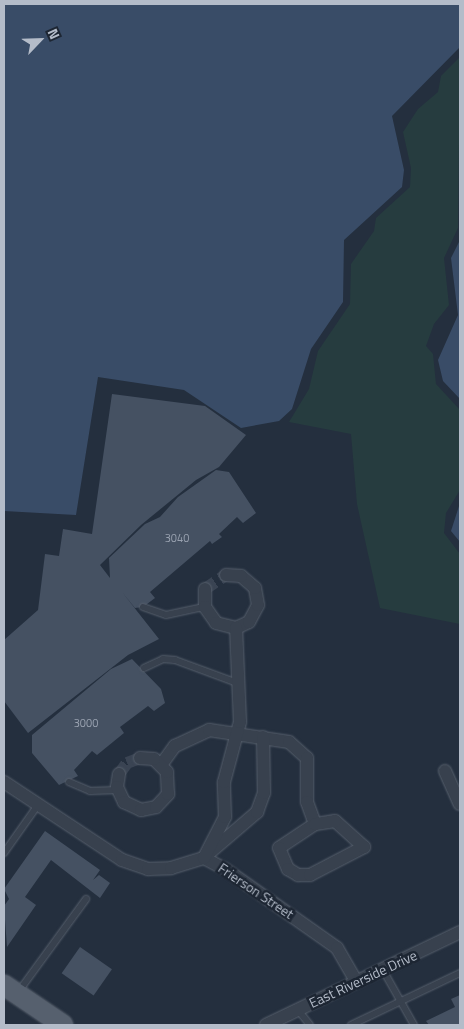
<!DOCTYPE html>
<html>
<head>
<meta charset="utf-8">
<style>
	body { margin:0 }
	#map { position:relative; width:464px; height:1029px; overflow:hidden; background:#242f3e; font-family:"Titillium Web",sans-serif }
	div>[style] { position:absolute }
	.green>* { inset:0; background:#263c3f }
	.water>* { inset:0; background:#394c67 }
	.building>* { inset:0; background:#455162; transform-origin:0 0 }
	.minor-tunnel>* { height:12px; margin-top:-6px; transform-origin:0; background:repeating-linear-gradient(90deg,#3a4453 0 12px,transparent 0 18px) }
	.roads { filter:drop-shadow(0 0 1px #565f6c) drop-shadow(0 0 1px #565f6c) }
	.service>* { height:6px; margin:-3px; padding:0 3px; transform-origin:3px; border-radius:3px; background:#38414e }
	.minor>* { height:12px; margin:-6px; padding:0 6px; transform-origin:6px; border-radius:6px; background:#38414e }
	.primary>* { height:20px; margin:-10px; padding:0 10px; transform-origin:10px; border-radius:10px; background:#56606e }
	span { translate:-50% -50%; white-space:nowrap; text-align:center; line-height:1.15; -webkit-text-stroke:5px #1d2633; paint-order:stroke }
	.number-label { font-size:11px; color:#98a1af }
	.number-label span { -webkit-text-stroke-width:0 }
	.street-label { font-size:14px; color:#b4bcc9 }
	.frame { position:absolute; inset:0; border:5px solid #b4bcc9; pointer-events:none }
	.north { position:absolute; left:15px; top:15px; width:50px; height:50px; -webkit-text-stroke:4px #1d2633; paint-order:stroke; rotate:66deg; font-size:14px; font-weight:700; line-height:20px; text-align:center; color:#b4bcc9 }
	.north::after { content:''; display:block; margin:auto; width:18px; height:22px; background:#b4bcc9; clip-path:polygon(50% 0,100% 100%,50% 72%,0 100%) }
</style>
</head>
<body>
<div id="map">
	<div class="green">
		<i style="clip-path:polygon(460px 57px,458px 228px,444px 258px,449px 305px,434px 324px,426px 346px,433px 354px,436px 384px,460px 410px,460px 490px,446px 513px,444px 533px,460px 554px,460px 624px,380px 608px,357px 504px,351px 434px,289px 422px,309px 389px,318px 351px,350px 304px,351px 264px,374px 231px,376px 218px,410px 187px,411px 168px,403px 132px,418px 109px,438px 92px,441px 76px)"></i>
	</div>
	<div class="water">
		<i style="clip-path:polygon(4px 4px,460px 4px,460px 47px,392px 116px,404px 170px,402px 187px,344px 240px,343px 302px,311px 349px,292px 409px,279px 421px,241px 428px,184px 390px,98px 377px,76px 515px,4px 511px)"></i>
		<i style="clip-path:polygon(460px 240px,460px 399px,443px 381px,438px 360px,458px 315px,451px 258px)"></i>
		<i style="clip-path:polygon(460px 503px,460px 542px,451px 531px)"></i>
	</div>
	<div class="building">
		<i style="clip-path:polygon(112px 394px,205px 406px,246px 435px,219px 467px,196px 480px,141px 525px,100px 565px,110px 578px,109px 558px,145px 524px,160px 517px,178px 497px,216px 470px,229px 472px,256px 513px,243px 523px,237px 517px,219px 534px,222px 537px,212px 544px,210px 541px,150px 592px,155px 598px,143px 607px,135px 608px,122px 592px,159px 639px,128px 655px,28px 733px,4px 701px,4px 640px,38px 610px,45px 554px,59px 556px,63px 529px,92px 534px)"></i>
		<i style="clip-path:polygon(132px 659px,161px 689px,165px 703px,154px 711px,148px 706px,120px 727px,124px 733px,97px 755px,92px 751px,74px 770px,78px 776px,59px 785px,32px 753px,32px 735px,111px 669px)"></i>
		<i style="clip-path:polygon(45px 831px,100px 870px,93px 880px,99px 875px,110px 883px,100px 898px,51px 860px,25px 897px,36px 905px,7px 947px,4px 906px,9px 899px,4px 889px)"></i>
		<i style="left:80px;top:947px;width:39px;height:32px;rotate:35deg"></i>
		<i style="clip-path:polygon(460px 995px,460px 1025px,429px 1025px,426px 1021px,455px 1007px,451px 999px)"></i>
	</div>
	<div class="minor-tunnel">
		<i style="left:205px;top:589px;width:25px;rotate:-34deg"></i>
		<i style="left:119px;top:774px;width:14px;rotate:-54deg"></i>
		<i style="left:127px;top:763px;width:14px;rotate:-21deg"></i>
	</div>
	<div class="roads">
		<div class="service">
			<i style="left:143px;top:607px;width:24px;rotate:19deg"></i>
			<i style="left:166px;top:615px;width:40px;rotate:-12deg"></i>
			<i style="left:144px;top:668px;width:21px;rotate:-25deg"></i>
			<i style="left:163px;top:659px;width:12px;rotate:5deg"></i>
			<i style="left:175px;top:660px;width:69px;rotate:20.3deg"></i>
			<i style="left:69px;top:782px;width:23px;rotate:23deg"></i>
			<i style="left:90px;top:791px;width:28px;rotate:-2deg"></i>
			<i style="left:4px;top:853px;width:59px;rotate:-54.7deg"></i>
			<i style="left:383px;top:970px;width:63px;rotate:60.6deg"></i>
			<i style="left:19px;top:991px;width:114px;rotate:-53.9deg"></i>
			<i style="left:298px;top:1010px;width:19px;rotate:51deg"></i>
			<i style="left:351px;top:1025px;width:121px;rotate:-25.5deg"></i>
		</div>
		<div class="minor">
			<i style="left:205px;top:589px;width:18px;rotate:90deg"></i>
			<i style="left:205px;top:607px;width:19px;rotate:55deg"></i>
			<i style="left:216px;top:623px;width:21px;rotate:14deg"></i>
			<i style="left:236px;top:628px;width:14px;rotate:-25deg"></i>
			<i style="left:249px;top:622px;width:19px;rotate:-62deg"></i>
			<i style="left:258px;top:605px;width:17px;rotate:-100deg"></i>
			<i style="left:255px;top:588px;width:18px;rotate:-139deg"></i>
			<i style="left:241px;top:576px;width:15px;rotate:-176deg"></i>
			<i style="left:161px;top:765px;width:24px;rotate:-54deg"></i>
			<i style="left:175px;top:746px;width:38px;rotate:-25deg"></i>
			<i style="left:209px;top:730px;width:81px;rotate:8.5deg"></i>
			<i style="left:289px;top:742px;width:24px;rotate:42deg"></i>
			<i style="left:307px;top:758px;width:44px;rotate:90deg"></i>
			<i style="left:307px;top:802px;width:23px;rotate:70deg"></i>
			<i style="left:315px;top:824px;width:43px;rotate:146.3deg"></i>
			<i style="left:279px;top:848px;width:23px;rotate:67deg"></i>
			<i style="left:288px;top:869px;width:12px;rotate:31deg"></i>
			<i style="left:298px;top:875px;width:12px"></i>
			<i style="left:310px;top:875px;width:61px;rotate:-27.4deg"></i>
			<i style="left:364px;top:847px;width:39px;rotate:-138deg"></i>
			<i style="left:335px;top:821px;width:20px;rotate:171deg"></i>
			<i style="left:445px;top:771px;width:36px;rotate:66deg"></i>
			<i style="left:119px;top:774px;width:13px;rotate:99deg"></i>
			<i style="left:117px;top:787px;width:17px;rotate:65deg"></i>
			<i style="left:124px;top:802px;width:19px;rotate:25deg"></i>
			<i style="left:141px;top:810px;width:15px;rotate:-11deg"></i>
			<i style="left:156px;top:807px;width:18px;rotate:-47deg"></i>
			<i style="left:168px;top:794px;width:22px;rotate:-93deg"></i>
			<i style="left:167px;top:772px;width:18px;rotate:-135deg"></i>
			<i style="left:154px;top:759px;width:14px;rotate:-176deg"></i>
			<i style="left:4px;top:782px;width:141px;rotate:33.5deg"></i>
			<i style="left:122px;top:860px;width:28px;rotate:19deg"></i>
			<i style="left:148px;top:869px;width:23px;rotate:-2deg"></i>
			<i style="left:171px;top:868px;width:34px;rotate:-17deg"></i>
			<i style="left:204px;top:858px;width:24px;rotate:28deg"></i>
			<i style="left:225px;top:869px;width:137px;rotate:35.2deg"></i>
			<i style="left:337px;top:948px;width:39px;rotate:60deg"></i>
			<i style="left:208px;top:854px;width:65px;rotate:-40.6deg"></i>
			<i style="left:257px;top:812px;width:20px;rotate:-70deg"></i>
			<i style="left:264px;top:793px;width:56px;rotate:-91deg"></i>
			<i style="left:204px;top:858px;width:46px;rotate:-62.9deg"></i>
			<i style="left:225px;top:817px;width:35px;rotate:-92deg"></i>
			<i style="left:224px;top:782px;width:62px;rotate:-75.1deg"></i>
			<i style="left:240px;top:722px;width:94px;rotate:-92.4deg"></i>
			<i style="left:266px;top:1025px;width:215px;rotate:-25.6deg"></i>
		</div>
		<div class="primary">
			<i style="left:4px;top:985px;width:71px;rotate:34.1deg"></i>
		</div>
	</div>
	<div class="number-label">
		<span style="left:177px;top:538px">3040</span>
		<span style="left:86px;top:723px">3000</span>
	</div>
	<div class="street-label">
		<span style="left:256px;top:891px;rotate:34deg">Frierson Street</span>
		<span style="left:363px;top:979px;rotate:-25deg">East Riverside Drive</span>
	</div>
	<div class="frame"></div>
	<div class="north">N</div>
</div>
</body>
</html>
